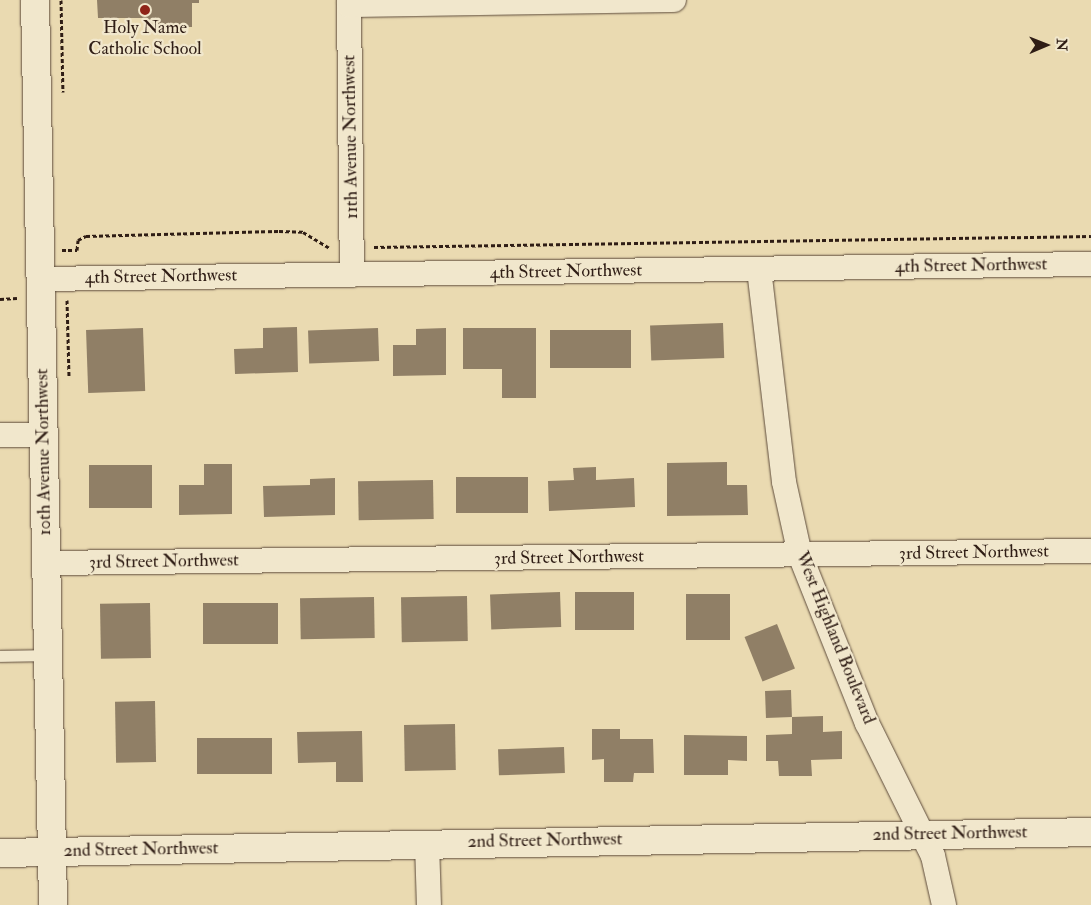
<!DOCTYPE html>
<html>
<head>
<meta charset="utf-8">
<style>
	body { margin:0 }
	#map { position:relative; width:1091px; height:905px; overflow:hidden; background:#eadab1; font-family:"IM FELL Double Pica",serif }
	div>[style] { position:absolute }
	.building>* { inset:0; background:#907f66; transform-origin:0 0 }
	.path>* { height:3px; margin-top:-1.5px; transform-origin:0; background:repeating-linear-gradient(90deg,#2f1d15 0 4px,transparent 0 6.5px) }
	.roads { filter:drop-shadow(0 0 1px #5e4c3c) drop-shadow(0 0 1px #5e4c3c) }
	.lane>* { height:11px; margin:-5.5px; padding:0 5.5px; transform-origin:5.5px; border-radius:5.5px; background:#f1e7cc }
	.street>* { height:24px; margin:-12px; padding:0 12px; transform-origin:12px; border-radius:12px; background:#f1e7cc }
	.secondary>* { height:28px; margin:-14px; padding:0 14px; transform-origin:14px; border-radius:14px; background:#f1e7cc }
	.dots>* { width:14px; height:14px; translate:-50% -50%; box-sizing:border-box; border:2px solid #f1e7cc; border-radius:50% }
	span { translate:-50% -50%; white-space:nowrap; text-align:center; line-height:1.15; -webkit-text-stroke:4.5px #f1e7cc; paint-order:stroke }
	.poi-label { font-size:18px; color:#2f1d15 }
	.street-label { font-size:18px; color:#2f1d15 }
	.north { position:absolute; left:1021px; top:20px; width:50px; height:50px; -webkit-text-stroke:4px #f1e7cc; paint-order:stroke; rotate:89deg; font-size:14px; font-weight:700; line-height:20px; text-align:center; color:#2f1d15 }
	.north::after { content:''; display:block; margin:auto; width:18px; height:22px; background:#2f1d15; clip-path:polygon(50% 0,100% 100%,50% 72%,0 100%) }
</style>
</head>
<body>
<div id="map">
	<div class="building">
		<i style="clip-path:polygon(97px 0,199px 0,199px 3px,192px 3px,192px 27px,144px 27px,144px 18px,98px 18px)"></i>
		<i style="left:723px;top:323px;width:35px;height:73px;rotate:88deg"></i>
		<i style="clip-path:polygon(297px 327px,298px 372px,235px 374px,234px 349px,263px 348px,263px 328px)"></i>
		<i style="left:143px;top:328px;width:63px;height:57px;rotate:88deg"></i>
		<i style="left:378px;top:328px;width:33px;height:70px;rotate:88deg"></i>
		<i style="clip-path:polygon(446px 328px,446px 375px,393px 376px,393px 345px,416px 345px,416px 329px)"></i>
		<i style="clip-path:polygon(463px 328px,536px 328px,536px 398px,502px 398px,502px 369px,463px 369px)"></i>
		<i style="left:550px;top:330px;width:81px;height:38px"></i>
		<i style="clip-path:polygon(727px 462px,727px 485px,747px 485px,748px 515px,667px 516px,667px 463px)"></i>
		<i style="clip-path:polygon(204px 464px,232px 464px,232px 514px,179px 515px,179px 485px,204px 485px)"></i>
		<i style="left:89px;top:465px;width:63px;height:43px"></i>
		<i style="clip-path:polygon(596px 467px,596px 480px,634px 478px,635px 507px,549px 511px,548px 481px,574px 480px,573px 468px)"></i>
		<i style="left:528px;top:477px;width:36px;height:72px;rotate:90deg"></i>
		<i style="clip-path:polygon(335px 478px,335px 515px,264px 517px,263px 486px,310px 485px,310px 479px)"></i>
		<i style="left:433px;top:480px;width:39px;height:75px;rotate:89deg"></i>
		<i style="left:560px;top:592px;width:35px;height:70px;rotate:88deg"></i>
		<i style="left:575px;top:592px;width:59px;height:38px"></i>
		<i style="left:686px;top:594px;width:44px;height:46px"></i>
		<i style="left:467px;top:596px;width:45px;height:66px;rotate:89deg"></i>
		<i style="left:374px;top:597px;width:41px;height:74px;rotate:89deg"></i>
		<i style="left:150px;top:603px;width:55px;height:50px;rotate:89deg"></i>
		<i style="left:278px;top:603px;width:41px;height:75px;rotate:90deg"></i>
		<i style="left:777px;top:624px;width:48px;height:35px;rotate:68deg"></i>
		<i style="left:791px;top:690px;width:27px;height:26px;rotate:88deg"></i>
		<i style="left:155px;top:701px;width:61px;height:40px;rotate:89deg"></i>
		<i style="clip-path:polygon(823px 716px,823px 732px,842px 731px,842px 759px,811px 760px,812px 776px,779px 776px,778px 761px,766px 761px,766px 735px,792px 734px,792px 717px)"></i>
		<i style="left:455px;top:724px;width:46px;height:51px;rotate:89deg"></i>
		<i style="clip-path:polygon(592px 729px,620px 729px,620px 739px,653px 739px,654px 773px,634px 773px,633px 782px,604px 782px,604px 759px,592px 760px)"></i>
		<i style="clip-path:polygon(362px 731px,363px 782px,336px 782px,336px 762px,298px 763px,297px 732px)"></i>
		<i style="clip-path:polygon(684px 735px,747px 736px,747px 761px,728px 760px,728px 775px,684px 775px)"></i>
		<i style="left:272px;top:738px;width:36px;height:75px;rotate:90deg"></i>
		<i style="left:564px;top:747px;width:26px;height:66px;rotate:88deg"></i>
	</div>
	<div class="path">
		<i style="left:61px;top:0;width:92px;rotate:88.8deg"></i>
		<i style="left:374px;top:247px;width:717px;rotate:-0.88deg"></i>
		<i style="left:62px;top:250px;width:15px"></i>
		<i style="left:77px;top:250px;width:10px;rotate:-84deg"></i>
		<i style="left:78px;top:240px;width:9px;rotate:-27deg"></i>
		<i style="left:86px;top:236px;width:193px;rotate:-1.5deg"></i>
		<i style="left:279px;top:231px;width:24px;rotate:2deg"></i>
		<i style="left:303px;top:232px;width:31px;rotate:31deg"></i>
		<i style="left:0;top:299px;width:17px;rotate:-3deg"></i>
		<i style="left:67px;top:300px;width:76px;rotate:88.5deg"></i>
	</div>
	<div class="roads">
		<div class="lane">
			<i style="left:0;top:656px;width:48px;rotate:-1.2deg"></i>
		</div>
		<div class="street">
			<i style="left:349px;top:0;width:275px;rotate:89.4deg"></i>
			<i style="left:349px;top:5px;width:325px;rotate:-0.9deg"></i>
			<i style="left:759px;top:269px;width:214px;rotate:83.3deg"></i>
			<i style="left:784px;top:482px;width:75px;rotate:77.6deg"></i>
			<i style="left:800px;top:555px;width:181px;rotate:68.3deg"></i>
			<i style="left:867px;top:723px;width:148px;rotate:63.6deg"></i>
			<i style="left:933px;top:856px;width:50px;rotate:77.3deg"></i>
			<i style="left:41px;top:279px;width:1050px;rotate:-0.82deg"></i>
			<i style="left:0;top:435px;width:44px"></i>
			<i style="left:46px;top:563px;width:1045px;rotate:-0.66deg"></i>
			<i style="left:427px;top:843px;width:62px;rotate:88.2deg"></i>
		</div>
		<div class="secondary">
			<i style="left:35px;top:0;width:905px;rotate:88.86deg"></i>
			<i style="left:0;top:853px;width:1091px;rotate:-1.1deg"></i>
		</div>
	</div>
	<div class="dots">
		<i style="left:145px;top:10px;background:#8f2418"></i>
	</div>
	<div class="poi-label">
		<span style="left:145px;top:39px">Holy Name<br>Catholic School</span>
	</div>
	<div class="street-label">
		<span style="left:351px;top:137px;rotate:-91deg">11th Avenue Northwest</span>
		<span style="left:971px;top:266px;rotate:-1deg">4th Street Northwest</span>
		<span style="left:566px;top:272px;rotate:-1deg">4th Street Northwest</span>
		<span style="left:161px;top:277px;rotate:-1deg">4th Street Northwest</span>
		<span style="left:44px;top:452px;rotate:-91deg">10th Avenue Northwest</span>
		<span style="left:974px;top:553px;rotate:-1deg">3rd Street Northwest</span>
		<span style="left:569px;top:558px;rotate:-1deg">3rd Street Northwest</span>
		<span style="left:164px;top:562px;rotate:-1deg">3rd Street Northwest</span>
		<span style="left:835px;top:638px;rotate:68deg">West Highland Boulevard</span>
		<span style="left:950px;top:834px;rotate:-1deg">2nd Street Northwest</span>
		<span style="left:545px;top:841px;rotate:-1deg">2nd Street Northwest</span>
		<span style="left:141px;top:850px;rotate:-1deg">2nd Street Northwest</span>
	</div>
	<div class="north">N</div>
</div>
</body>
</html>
